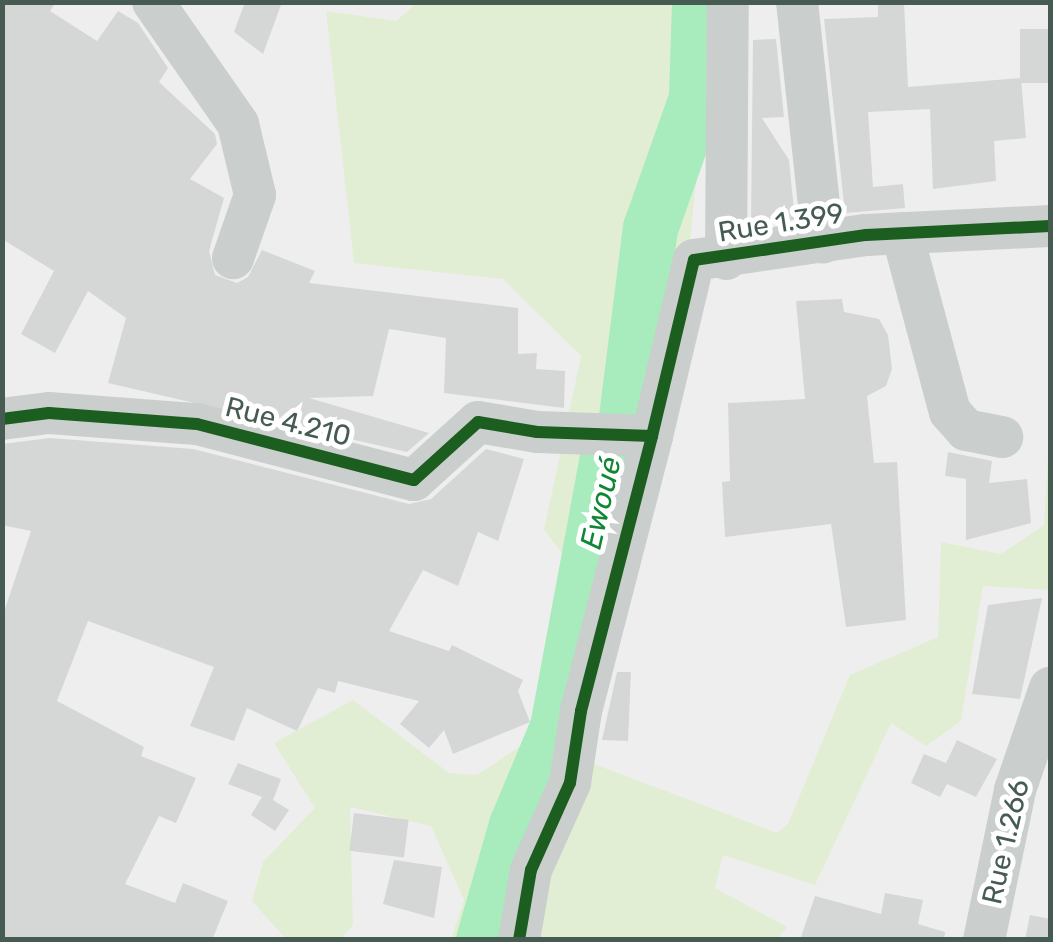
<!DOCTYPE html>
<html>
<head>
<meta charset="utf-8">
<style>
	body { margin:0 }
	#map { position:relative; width:1053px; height:942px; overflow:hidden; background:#efeeef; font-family:Rubik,sans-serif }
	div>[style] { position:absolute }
	.green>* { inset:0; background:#e1eed3 }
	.river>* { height:55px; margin:-27.5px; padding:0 27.5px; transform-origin:27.5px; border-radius:27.5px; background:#a8ebbd }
	.building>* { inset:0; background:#d5d7d6; transform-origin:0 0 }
	.minor>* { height:42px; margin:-21px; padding:0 21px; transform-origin:21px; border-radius:21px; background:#cacfcd }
	.cycleway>* { height:12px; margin:-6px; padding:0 6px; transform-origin:6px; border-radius:6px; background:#1b5e20 }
	span { translate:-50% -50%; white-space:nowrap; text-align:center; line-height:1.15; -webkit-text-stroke:10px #fff; paint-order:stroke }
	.street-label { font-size:28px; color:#465b52 }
	.water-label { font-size:30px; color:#0f8735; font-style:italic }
	.frame { position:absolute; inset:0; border:5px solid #465b52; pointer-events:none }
</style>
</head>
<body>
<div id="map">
	<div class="green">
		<i style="clip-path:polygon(417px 3px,714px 3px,690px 241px,586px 761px,777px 833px,788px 824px,850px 675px,938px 637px,941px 542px,1001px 554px,1044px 525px,1050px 421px,1050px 590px,983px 586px,961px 721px,926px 746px,891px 723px,815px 885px,723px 855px,715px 888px,787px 927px,777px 939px,451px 939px,464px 900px,431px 826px,350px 807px,353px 925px,340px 939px,286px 939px,252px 901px,263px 862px,315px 808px,274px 743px,353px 700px,449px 773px,477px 775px,546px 729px,562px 644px,573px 567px,544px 530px,581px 356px,503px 279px,354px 263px,326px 11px,396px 21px)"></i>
	</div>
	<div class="river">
		<i style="left:483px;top:940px;width:120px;rotate:-74deg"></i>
		<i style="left:516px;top:825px;width:106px;rotate:-67.3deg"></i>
		<i style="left:557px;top:727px;width:276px;rotate:-79.5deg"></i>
		<i style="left:607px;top:456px;width:36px;rotate:-60deg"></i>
		<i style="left:625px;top:425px;width:199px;rotate:-82.8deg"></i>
		<i style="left:650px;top:228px;width:138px;rotate:-70.5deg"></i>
		<i style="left:696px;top:98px;width:96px;rotate:-88.2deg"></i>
	</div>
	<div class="building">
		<i style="clip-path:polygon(2px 2px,56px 2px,50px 11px,97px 41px,118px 11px,138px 23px,168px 68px,159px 82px,215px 134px,217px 144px,190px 179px,224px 198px,209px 251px,215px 275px,237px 283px,248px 277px,262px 250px,315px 271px,309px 283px,518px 308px,518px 354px,537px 353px,536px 369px,565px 371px,564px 408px,444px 393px,446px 338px,389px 329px,373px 396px,309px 398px,429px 433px,407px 452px,108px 383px,126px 318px,88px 291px,55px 353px,21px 334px,54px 271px,2px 239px)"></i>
		<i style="clip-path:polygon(245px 2px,282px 2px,263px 54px,234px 32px)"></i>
		<i style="clip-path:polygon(878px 2px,904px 2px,908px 87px,1021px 78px,1026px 138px,994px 141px,996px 181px,933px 189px,930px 109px,868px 112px,873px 187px,903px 184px,905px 208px,845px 213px,824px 19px,878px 17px)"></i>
		<i style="left:1050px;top:29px;width:54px;height:30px;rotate:90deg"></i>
		<i style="clip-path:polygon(776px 39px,784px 117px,762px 118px,789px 160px,795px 220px,751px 223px,753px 40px)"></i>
		<i style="clip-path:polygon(842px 299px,844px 312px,879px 319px,888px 335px,892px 369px,886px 386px,867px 396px,874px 463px,897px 462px,906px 620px,846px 627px,831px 524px,725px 537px,722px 482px,730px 481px,728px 403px,805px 399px,796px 301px)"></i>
		<i style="clip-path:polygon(50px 438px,193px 449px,409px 504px,431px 499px,486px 449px,524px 459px,498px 541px,478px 532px,458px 586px,423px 570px,389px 631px,449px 651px,452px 645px,523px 680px,518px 691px,530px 722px,453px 754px,444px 730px,429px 748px,400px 724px,419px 701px,338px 681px,335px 693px,318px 688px,297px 731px,247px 708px,234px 741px,190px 726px,214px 667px,88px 621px,57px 701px,144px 747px,141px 756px,196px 778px,176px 823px,159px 816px,125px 884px,175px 903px,183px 883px,228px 901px,212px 940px,2px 940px,2px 618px,31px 531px,2px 525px,2px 444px)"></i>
		<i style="clip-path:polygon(948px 452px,992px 461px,989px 483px,1027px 479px,1031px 523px,966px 540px,966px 479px,945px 476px)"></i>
		<i style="clip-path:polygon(1042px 598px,1020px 699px,972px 694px,988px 605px)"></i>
		<i style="clip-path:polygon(617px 672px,631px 672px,628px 741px,602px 740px)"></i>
		<i style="clip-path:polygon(957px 740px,997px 759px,976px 797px,947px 784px,940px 797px,911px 783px,924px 754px,946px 763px)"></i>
		<i style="clip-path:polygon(238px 763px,281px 779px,273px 800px,289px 810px,275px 831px,251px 815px,262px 797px,228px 784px)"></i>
		<i style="left:354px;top:813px;width:55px;height:38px;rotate:7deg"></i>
		<i style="clip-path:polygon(394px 860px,442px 867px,434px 918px,383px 904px)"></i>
		<i style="clip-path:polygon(885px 893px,923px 900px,918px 924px,945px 932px,944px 940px,800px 940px,815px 896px,881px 914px)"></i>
		<i style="clip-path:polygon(1030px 915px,1050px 919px,1050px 940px,1025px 940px)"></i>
	</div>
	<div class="minor">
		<i style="left:153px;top:2px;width:149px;rotate:55.1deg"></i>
		<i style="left:238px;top:124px;width:73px;rotate:76.5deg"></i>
		<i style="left:255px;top:195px;width:67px;rotate:109.2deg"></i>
		<i style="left:797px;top:2px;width:242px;rotate:83.8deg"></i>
		<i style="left:902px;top:233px;width:185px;rotate:75deg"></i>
		<i style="left:950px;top:412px;width:24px;rotate:48deg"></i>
		<i style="left:966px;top:430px;width:37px;rotate:11deg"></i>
		<i style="left:726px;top:259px;width:257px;rotate:-89.6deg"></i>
		<i style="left:2px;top:419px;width:47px;rotate:-7.3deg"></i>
		<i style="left:49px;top:413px;width:148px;rotate:4.3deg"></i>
		<i style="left:197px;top:424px;width:224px;rotate:14.5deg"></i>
		<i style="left:414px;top:480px;width:86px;rotate:-42.2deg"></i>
		<i style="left:478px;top:422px;width:60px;rotate:9.6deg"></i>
		<i style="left:537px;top:432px;width:115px;rotate:2deg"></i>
		<i style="left:652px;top:436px;width:181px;rotate:-76.6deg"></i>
		<i style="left:694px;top:260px;width:174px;rotate:-8.3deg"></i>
		<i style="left:866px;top:235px;width:184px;rotate:-2.8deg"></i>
		<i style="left:519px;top:940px;width:71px;rotate:-80.3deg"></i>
		<i style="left:531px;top:870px;width:95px;rotate:-65.9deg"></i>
		<i style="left:570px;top:783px;width:73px;rotate:-81.3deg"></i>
		<i style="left:581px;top:711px;width:284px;rotate:-75.5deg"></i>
		<i style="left:984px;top:940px;width:153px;rotate:-78.3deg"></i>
		<i style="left:1015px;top:790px;width:108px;rotate:-71.1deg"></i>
	</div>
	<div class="cycleway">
		<i style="left:2px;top:419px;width:47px;rotate:-7.3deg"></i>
		<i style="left:49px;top:413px;width:148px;rotate:4.3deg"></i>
		<i style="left:197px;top:424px;width:224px;rotate:14.5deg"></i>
		<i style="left:414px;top:480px;width:86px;rotate:-42.2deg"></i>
		<i style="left:478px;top:422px;width:60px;rotate:9.6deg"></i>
		<i style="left:537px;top:432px;width:115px;rotate:2deg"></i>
		<i style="left:652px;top:436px;width:181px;rotate:-76.6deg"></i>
		<i style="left:694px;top:260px;width:174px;rotate:-8.3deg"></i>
		<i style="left:866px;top:235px;width:184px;rotate:-2.8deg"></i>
		<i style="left:519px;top:940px;width:71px;rotate:-80.3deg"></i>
		<i style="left:531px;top:870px;width:95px;rotate:-65.9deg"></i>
		<i style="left:570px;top:783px;width:73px;rotate:-81.3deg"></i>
		<i style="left:581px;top:711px;width:284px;rotate:-75.5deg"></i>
	</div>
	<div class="street-label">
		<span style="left:781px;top:223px;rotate:-9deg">Rue 1.399</span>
		<span style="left:288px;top:422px;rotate:14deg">Rue 4.210</span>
		<span style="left:1006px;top:842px;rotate:-77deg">Rue 1.266</span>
	</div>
	<div class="water-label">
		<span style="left:601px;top:503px;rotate:-77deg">Ewoué</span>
	</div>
	<div class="frame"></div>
</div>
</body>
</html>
